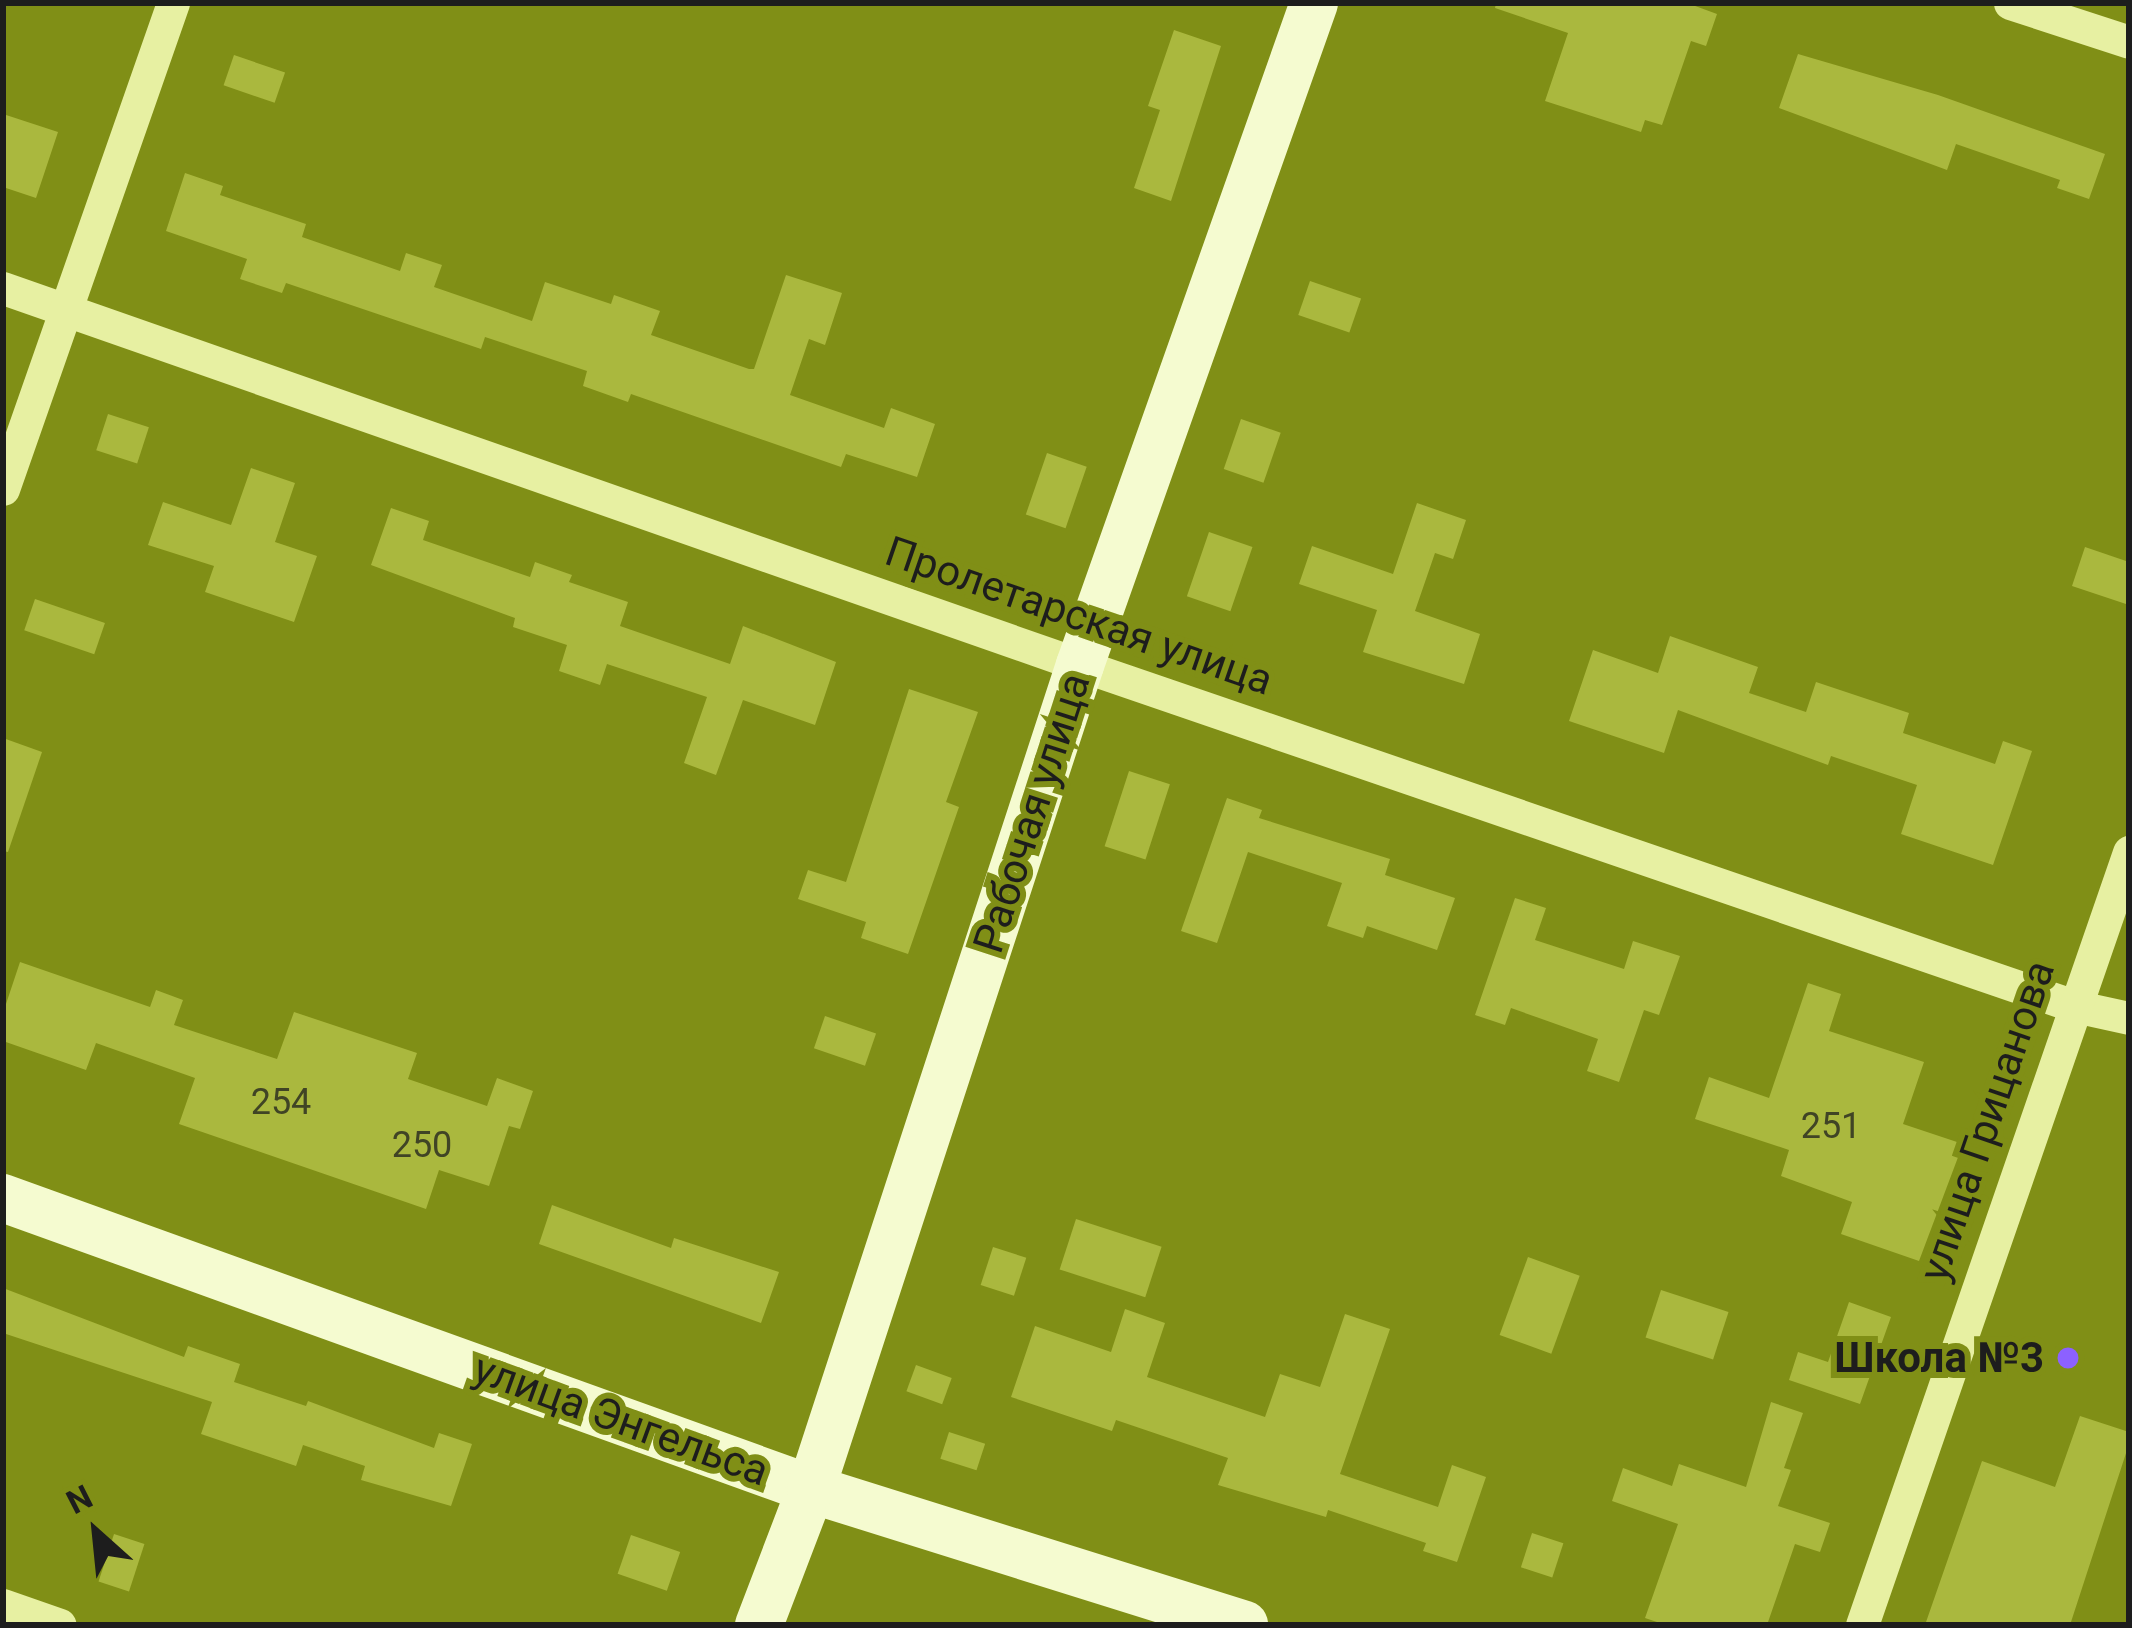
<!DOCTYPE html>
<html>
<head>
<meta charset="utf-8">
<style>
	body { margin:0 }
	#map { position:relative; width:2132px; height:1628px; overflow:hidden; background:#808f16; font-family:Roboto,sans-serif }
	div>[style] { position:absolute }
	.building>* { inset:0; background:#aab83e; transform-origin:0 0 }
	.street>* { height:33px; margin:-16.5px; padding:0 16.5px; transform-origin:16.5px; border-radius:16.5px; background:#e7f0a2 }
	.secondary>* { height:48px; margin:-24px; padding:0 24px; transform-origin:24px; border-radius:24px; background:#f5fbd0 }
	.dots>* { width:33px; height:33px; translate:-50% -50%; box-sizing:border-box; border:6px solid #808f16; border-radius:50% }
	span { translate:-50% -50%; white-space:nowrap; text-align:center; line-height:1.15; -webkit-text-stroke:12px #808f16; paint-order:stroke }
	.number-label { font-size:36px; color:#404425 }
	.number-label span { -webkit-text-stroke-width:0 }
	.street-label { font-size:42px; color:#1d1d1d }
	.poi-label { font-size:42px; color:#1d1d1d; font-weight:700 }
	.right { translate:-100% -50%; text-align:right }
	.frame { position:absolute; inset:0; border:6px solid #1d1d1d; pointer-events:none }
	.north { position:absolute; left:36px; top:1472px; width:120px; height:120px; -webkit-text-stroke:9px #808f16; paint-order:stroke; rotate:333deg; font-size:33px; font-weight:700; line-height:48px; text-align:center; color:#1d1d1d }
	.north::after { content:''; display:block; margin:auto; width:42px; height:54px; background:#1d1d1d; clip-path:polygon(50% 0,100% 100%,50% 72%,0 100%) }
</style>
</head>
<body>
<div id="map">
	<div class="building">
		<i style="clip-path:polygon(1496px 3px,1687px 3px,1717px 14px,1706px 46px,1691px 41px,1662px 125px,1645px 120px,1641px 132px,1545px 101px,1568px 33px,1495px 8px)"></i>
		<i style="clip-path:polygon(1174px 30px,1221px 46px,1171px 201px,1134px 188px,1160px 110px,1148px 106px)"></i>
		<i style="clip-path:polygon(1798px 54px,1938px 95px,2105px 154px,2089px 199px,2057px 188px,2060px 180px,1956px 144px,1947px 170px,1779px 108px)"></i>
		<i style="left:234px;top:55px;width:54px;height:32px;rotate:19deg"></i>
		<i style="clip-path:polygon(3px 114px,58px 132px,36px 198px,3px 187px)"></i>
		<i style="clip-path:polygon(185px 173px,223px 186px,220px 195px,306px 224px,302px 237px,400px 271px,406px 253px,442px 265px,434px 287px,532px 321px,545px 282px,611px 304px,614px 295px,660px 311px,651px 335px,749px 369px,754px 369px,786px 275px,842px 293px,825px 345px,809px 339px,790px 395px,884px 428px,891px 408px,935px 424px,917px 477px,846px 454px,841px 467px,631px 394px,628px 402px,583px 386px,587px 371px,485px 337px,481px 349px,286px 283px,282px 293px,240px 279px,247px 259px,166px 231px)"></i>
		<i style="left:1310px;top:281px;width:54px;height:36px;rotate:19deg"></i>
		<i style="left:108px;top:414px;width:43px;height:38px;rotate:18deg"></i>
		<i style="left:1241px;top:419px;width:42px;height:53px;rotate:19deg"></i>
		<i style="left:1047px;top:453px;width:42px;height:65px;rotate:19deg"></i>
		<i style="clip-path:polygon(251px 468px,295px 483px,275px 542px,317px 556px,294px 622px,205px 592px,214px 566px,148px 545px,163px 502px,231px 525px)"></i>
		<i style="clip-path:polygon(1417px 503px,1466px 520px,1453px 559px,1435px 553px,1415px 611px,1480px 634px,1464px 684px,1363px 652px,1377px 610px,1299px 584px,1312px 546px,1393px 574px)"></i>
		<i style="clip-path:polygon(391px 508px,429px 521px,423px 540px,530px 577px,535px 562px,572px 575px,569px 582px,628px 602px,620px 626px,730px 664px,743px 626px,836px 662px,815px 725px,743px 700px,716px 775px,684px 763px,707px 697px,607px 664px,600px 685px,559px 671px,567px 645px,513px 627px,515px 618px,371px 565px)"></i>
		<i style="left:1209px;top:532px;width:46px;height:68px;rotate:19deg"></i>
		<i style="clip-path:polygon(2085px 547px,2129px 562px,2129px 605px,2072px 586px)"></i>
		<i style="left:35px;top:599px;width:74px;height:33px;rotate:19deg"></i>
		<i style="clip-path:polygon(1670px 636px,1758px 667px,1749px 693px,1806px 712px,1816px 682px,1909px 713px,1903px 733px,1995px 764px,2003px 741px,2032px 751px,1993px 865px,1901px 834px,1917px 785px,1831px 756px,1828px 765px,1678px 710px,1664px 753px,1569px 721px,1593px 650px,1658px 673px)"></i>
		<i style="clip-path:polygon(909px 689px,978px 712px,946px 802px,959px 807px,908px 954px,861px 938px,866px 922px,798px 899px,808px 870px,846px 882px)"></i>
		<i style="clip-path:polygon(3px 738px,42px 752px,8px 852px,3px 851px)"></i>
		<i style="left:1129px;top:771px;width:43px;height:79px;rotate:18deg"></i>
		<i style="clip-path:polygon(1227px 798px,1262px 810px,1259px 818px,1390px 859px,1385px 875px,1455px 898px,1437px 950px,1367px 926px,1363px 938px,1327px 926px,1342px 883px,1248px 852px,1217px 943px,1181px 931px)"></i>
		<i style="clip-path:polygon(1515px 898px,1546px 908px,1535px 940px,1624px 969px,1633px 941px,1680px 956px,1659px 1015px,1644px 1010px,1619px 1082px,1587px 1071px,1598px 1039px,1511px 1008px,1505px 1025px,1475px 1015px)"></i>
		<i style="clip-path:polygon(20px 962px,150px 1007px,156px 990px,183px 1000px,174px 1025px,277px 1059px,294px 1012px,417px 1053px,408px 1079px,487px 1106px,497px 1078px,533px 1091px,520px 1129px,509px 1126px,489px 1186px,439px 1170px,426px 1209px,179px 1124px,195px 1078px,96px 1043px,86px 1070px,3px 1041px,3px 1013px)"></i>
		<i style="clip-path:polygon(1808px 983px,1841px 994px,1829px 1031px,1924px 1062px,1903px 1124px,1963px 1144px,1919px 1261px,1841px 1234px,1852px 1202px,1781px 1176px,1789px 1150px,1695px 1119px,1709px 1077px,1769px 1098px)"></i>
		<i style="left:825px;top:1016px;width:54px;height:34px;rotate:19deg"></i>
		<i style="clip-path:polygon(552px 1205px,671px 1248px,674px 1238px,779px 1272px,761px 1323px,539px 1244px)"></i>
		<i style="left:1076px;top:1219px;width:90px;height:53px;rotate:18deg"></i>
		<i style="left:993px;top:1247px;width:35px;height:40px;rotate:18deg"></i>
		<i style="left:1528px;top:1257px;width:55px;height:83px;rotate:20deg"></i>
		<i style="clip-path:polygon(3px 1288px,184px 1357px,188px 1346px,240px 1364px,234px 1382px,306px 1406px,308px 1401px,434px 1448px,439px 1433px,472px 1444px,451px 1506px,361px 1480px,365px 1466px,303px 1445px,296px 1466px,201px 1434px,212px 1402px,3px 1333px)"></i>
		<i style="left:1661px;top:1290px;width:71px;height:50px;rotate:18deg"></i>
		<i style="clip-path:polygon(1849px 1302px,1891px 1317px,1860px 1404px,1789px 1380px,1798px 1352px,1828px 1362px)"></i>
		<i style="clip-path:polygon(1125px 1309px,1165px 1323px,1147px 1377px,1265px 1417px,1280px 1374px,1320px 1387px,1345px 1314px,1390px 1329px,1340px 1474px,1438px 1507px,1452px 1465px,1486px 1477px,1457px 1562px,1423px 1551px,1426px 1543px,1328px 1510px,1326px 1517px,1218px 1485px,1228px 1458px,1116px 1420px,1112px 1431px,1011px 1397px,1035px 1326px,1111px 1352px)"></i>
		<i style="left:916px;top:1365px;width:38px;height:28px;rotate:20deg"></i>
		<i style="clip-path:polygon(1771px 1402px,1803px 1413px,1784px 1468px,1791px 1470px,1778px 1506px,1830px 1523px,1820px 1552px,1795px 1544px,1767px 1625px,1666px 1625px,1645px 1618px,1678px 1524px,1612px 1501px,1623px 1468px,1672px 1486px,1679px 1464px,1746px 1487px)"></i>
		<i style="clip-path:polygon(2080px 1416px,2129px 1432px,2129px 1444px,2070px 1625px,1925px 1625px,1982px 1461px,2055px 1487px)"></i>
		<i style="left:949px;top:1432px;width:38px;height:28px;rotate:18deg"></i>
		<i style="left:1532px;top:1533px;width:33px;height:36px;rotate:18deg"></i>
		<i style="left:114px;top:1534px;width:32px;height:50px;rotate:18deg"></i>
		<i style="left:631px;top:1535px;width:52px;height:41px;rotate:19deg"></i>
	</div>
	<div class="street">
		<i style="left:2010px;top:3px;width:125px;rotate:18.1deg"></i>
		<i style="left:3px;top:288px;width:1141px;rotate:19.29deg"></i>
		<i style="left:1080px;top:665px;width:1051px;rotate:18.93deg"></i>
		<i style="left:2074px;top:1006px;width:56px;rotate:12.3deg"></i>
		<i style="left:3px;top:489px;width:515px;rotate:-70.72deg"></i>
		<i style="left:3px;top:1605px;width:60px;rotate:19.3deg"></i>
		<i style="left:1862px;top:1625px;width:818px;rotate:-70.94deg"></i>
	</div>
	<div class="secondary">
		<i style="left:3px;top:1198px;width:859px;rotate:19.81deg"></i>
		<i style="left:811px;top:1489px;width:454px;rotate:17.4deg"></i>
		<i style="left:759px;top:1625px;width:146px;rotate:-69.1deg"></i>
		<i style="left:811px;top:1489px;width:867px;rotate:-71.92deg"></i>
		<i style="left:1080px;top:665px;width:702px;rotate:-70.53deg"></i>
	</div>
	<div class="dots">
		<i style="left:2068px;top:1358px;background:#8c61ff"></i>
	</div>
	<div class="number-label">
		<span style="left:281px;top:1103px">254</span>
		<span style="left:1831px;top:1127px">251</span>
		<span style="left:422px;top:1146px">250</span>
	</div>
	<div class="street-label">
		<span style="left:1079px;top:616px;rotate:19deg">Пролетарская улица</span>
		<span style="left:1032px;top:813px;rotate:-72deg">Рабочая улица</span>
		<span style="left:1987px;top:1121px;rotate:-71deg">улица Грицанова</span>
		<span style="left:621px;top:1420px;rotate:20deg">улица Энгельса</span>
	</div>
	<div class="poi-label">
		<span class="right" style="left:2044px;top:1358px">Школа №3</span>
	</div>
	<div class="frame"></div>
	<div class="north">N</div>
</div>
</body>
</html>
